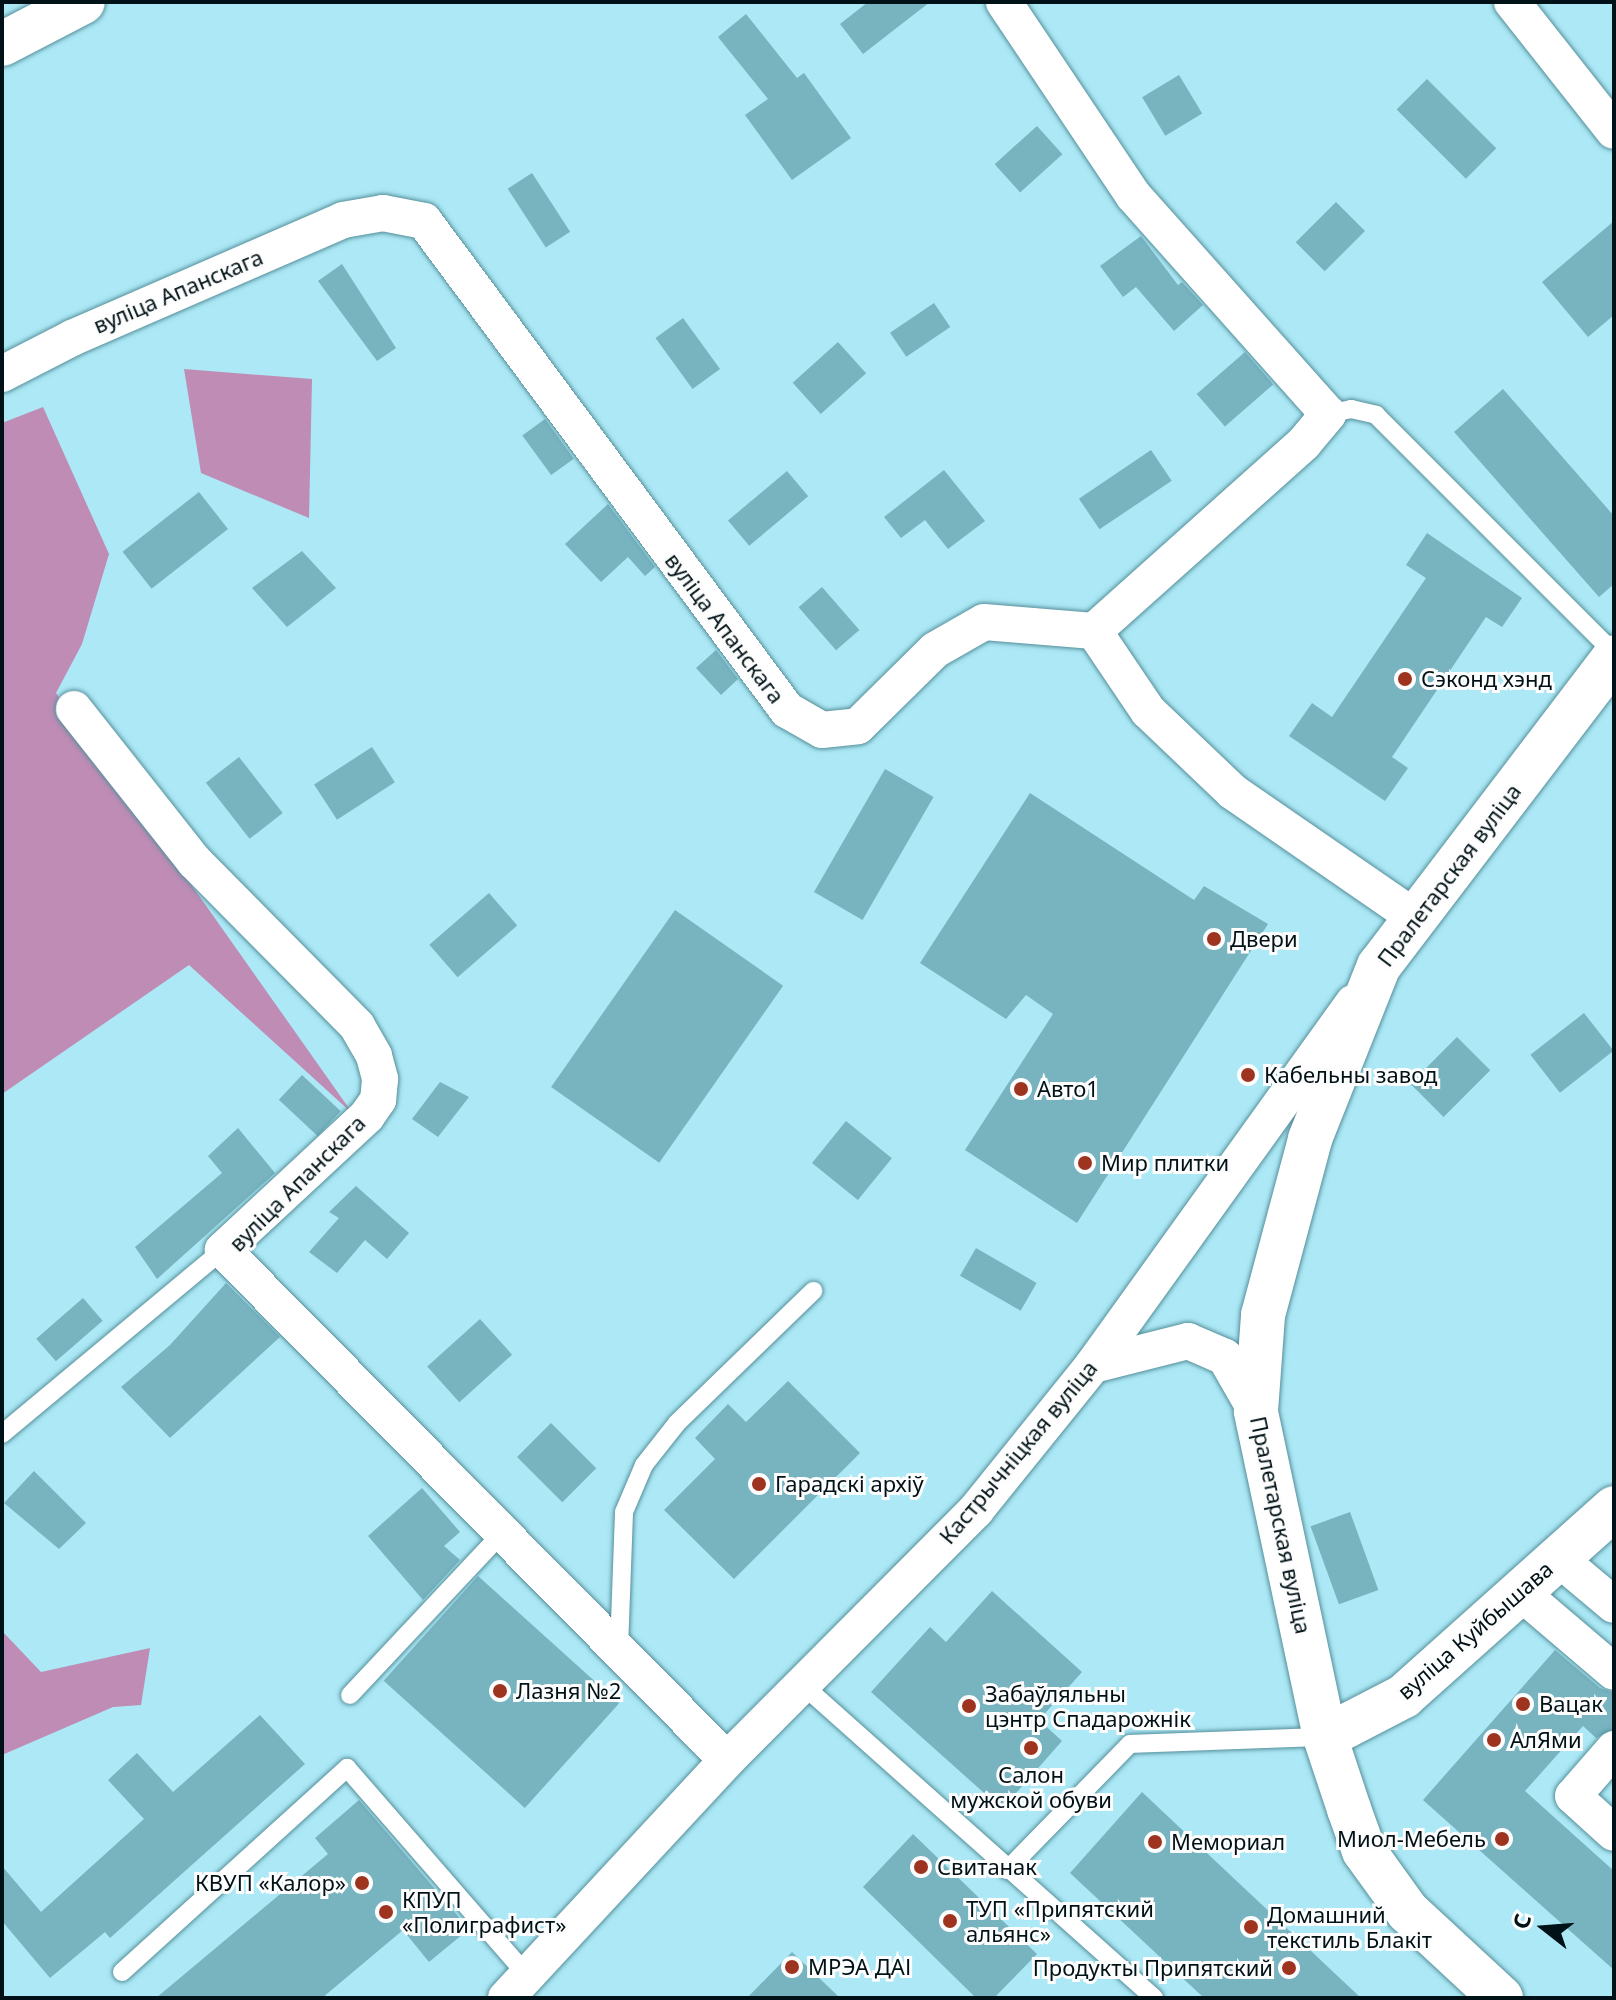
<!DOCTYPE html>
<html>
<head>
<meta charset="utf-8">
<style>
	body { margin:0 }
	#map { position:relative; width:1616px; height:2000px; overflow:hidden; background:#ace8f5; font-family:"Noto Sans",sans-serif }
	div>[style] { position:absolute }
	.forest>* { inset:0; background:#be8cb5 }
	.building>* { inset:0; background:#78b3c0; transform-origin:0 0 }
	.roads { filter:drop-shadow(0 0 2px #558f9b) drop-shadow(0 0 2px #558f9b) }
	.service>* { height:18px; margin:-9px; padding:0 9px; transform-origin:9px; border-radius:9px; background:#fff }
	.minor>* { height:36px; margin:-18px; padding:0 18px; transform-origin:18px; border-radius:18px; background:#fff }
	.tertiary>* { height:44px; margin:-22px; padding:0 22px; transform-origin:22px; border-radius:22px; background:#fff }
	.secondary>* { height:44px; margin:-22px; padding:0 22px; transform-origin:22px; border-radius:22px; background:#fff }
	.dots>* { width:22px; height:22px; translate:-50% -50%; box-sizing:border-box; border:4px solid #fdfdfd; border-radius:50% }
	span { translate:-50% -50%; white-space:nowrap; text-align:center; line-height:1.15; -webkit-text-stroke:6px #fdfdfd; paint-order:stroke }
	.street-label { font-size:22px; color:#001217 }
	.poi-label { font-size:22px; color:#001217 }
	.left { translate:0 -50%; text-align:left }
	.right { translate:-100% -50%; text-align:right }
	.frame { position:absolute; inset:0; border:4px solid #001217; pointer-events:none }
	.north { position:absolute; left:1504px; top:1888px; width:80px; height:80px; -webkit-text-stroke:6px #fdfdfd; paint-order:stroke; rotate:287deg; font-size:22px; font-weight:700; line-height:32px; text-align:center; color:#001217 }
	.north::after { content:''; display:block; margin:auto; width:28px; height:36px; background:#001217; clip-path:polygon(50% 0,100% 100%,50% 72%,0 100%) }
</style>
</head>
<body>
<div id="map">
	<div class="forest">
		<i style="clip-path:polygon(184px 369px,312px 379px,309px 518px,201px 473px)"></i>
		<i style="clip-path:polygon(43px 407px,109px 554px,82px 644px,56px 693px,353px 1114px,189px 965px,2px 1094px,2px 423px)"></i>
		<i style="clip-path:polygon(2px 1631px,41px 1672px,150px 1648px,141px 1705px,113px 1707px,2px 1755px)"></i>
	</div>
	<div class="building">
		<i style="clip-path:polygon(868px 2px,930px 2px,863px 54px,840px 24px)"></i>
		<i style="clip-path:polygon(746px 14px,797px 78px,804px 73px,851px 138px,792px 180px,745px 115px,768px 99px,718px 37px)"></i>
		<i style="left:1179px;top:75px;width:45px;height:43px;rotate:59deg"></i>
		<i style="left:1427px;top:79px;width:98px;height:43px;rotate:45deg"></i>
		<i style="left:1037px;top:126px;width:38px;height:57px;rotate:48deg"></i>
		<i style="left:532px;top:173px;width:70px;height:29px;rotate:57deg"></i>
		<i style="left:1336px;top:202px;width:41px;height:57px;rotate:45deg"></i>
		<i style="clip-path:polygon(1614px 221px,1614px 315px,1588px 337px,1542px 282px)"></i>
		<i style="clip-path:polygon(1141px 236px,1178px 285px,1182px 282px,1203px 305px,1174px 331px,1136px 287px,1123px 297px,1100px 266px)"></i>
		<i style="clip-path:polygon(342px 264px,396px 348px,377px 361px,318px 281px)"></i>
		<i style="left:934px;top:303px;width:29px;height:53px;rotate:56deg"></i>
		<i style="left:683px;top:318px;width:63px;height:34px;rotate:54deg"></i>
		<i style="left:838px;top:342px;width:42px;height:61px;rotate:48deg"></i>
		<i style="left:1245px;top:352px;width:43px;height:64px;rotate:49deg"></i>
		<i style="clip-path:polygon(1503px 389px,1614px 516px,1614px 584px,1599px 597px,1454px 432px)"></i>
		<i style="left:545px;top:419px;width:49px;height:28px;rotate:54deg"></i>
		<i style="left:1151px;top:450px;width:37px;height:87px;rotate:56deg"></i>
		<i style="clip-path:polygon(944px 470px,985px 521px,948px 549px,925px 520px,901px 538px,884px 517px)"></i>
		<i style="left:787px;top:471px;width:33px;height:77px;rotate:50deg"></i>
		<i style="left:199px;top:492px;width:47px;height:97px;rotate:52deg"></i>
		<i style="clip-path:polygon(608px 504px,655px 567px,645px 576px,628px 557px,601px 582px,565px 544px)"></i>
		<i style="clip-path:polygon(1427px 533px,1522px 598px,1502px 627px,1486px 617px,1392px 757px,1408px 768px,1385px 801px,1289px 736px,1312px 703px,1332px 717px,1426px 578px,1406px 565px)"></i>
		<i style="clip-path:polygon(302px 551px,336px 588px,287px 627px,252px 588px)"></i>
		<i style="left:822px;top:587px;width:57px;height:31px;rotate:49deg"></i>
		<i style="clip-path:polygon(716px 650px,738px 679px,721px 695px,696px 668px)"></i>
		<i style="left:372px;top:747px;width:42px;height:69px;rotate:57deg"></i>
		<i style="left:239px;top:757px;width:71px;height:42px;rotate:52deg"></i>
		<i style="left:885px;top:769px;width:56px;height:142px;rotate:30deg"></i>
		<i style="clip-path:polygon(1030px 793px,1194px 900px,1204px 886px,1268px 924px,1077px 1223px,965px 1150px,1053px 1014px,1026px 995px,1006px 1019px,920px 963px)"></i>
		<i style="left:489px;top:893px;width:43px;height:79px;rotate:49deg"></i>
		<i style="left:675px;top:910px;width:132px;height:216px;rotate:35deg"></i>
		<i style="left:1584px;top:1013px;width:48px;height:68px;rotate:52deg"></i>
		<i style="left:1457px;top:1037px;width:47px;height:66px;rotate:45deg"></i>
		<i style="left:302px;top:1075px;width:53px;height:34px;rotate:43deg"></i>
		<i style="clip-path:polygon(440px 1082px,469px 1097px,438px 1137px,412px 1119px)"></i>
		<i style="left:846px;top:1121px;width:59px;height:54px;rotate:39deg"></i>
		<i style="clip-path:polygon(238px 1128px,275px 1173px,157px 1279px,135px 1247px,222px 1173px,208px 1156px)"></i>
		<i style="clip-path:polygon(356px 1186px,409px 1233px,387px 1259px,365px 1240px,337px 1273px,309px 1252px,339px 1218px,329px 1212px)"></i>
		<i style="left:976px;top:1248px;width:70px;height:32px;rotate:30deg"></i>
		<i style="clip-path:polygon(226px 1283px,280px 1337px,170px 1438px,121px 1387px,170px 1345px)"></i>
		<i style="left:83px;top:1298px;width:30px;height:62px;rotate:49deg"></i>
		<i style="left:480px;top:1319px;width:48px;height:71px;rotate:48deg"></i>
		<i style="clip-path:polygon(788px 1381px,860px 1453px,734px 1579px,664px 1510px,715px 1459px,695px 1438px,728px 1404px,746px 1422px)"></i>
		<i style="left:551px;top:1423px;width:64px;height:48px;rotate:45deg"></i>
		<i style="clip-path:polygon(34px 1471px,86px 1523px,59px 1549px,4px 1503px)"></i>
		<i style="clip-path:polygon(422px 1488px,460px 1532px,444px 1546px,460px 1560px,423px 1600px,368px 1536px)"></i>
		<i style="left:1350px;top:1512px;width:83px;height:42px;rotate:70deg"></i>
		<i style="left:478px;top:1576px;width:190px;height:141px;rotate:42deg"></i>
		<i style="clip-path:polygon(992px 1591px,1082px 1672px,1039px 1720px,1062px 1741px,1002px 1809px,871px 1692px,930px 1627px,946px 1642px)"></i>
		<i style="clip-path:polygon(1555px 1650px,1600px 1688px,1614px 1693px,1614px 1729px,1596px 1738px,1583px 1726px,1525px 1791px,1614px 1871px,1614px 1970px,1423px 1800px)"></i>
		<i style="clip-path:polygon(260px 1715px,305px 1764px,110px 1938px,105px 1932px,50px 1978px,2px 1921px,2px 1866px,41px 1912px,144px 1819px,108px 1780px,137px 1753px,173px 1792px)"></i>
		<i style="clip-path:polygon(1142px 1792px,1361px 1998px,1204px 1998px,1070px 1873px)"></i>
		<i style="clip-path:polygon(359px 1800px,469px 1929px,429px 1962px,403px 1930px,322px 1998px,156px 1998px,328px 1854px,315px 1838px)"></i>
		<i style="clip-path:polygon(913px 1834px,1037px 1954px,994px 1998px,976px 1998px,863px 1887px)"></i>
		<i style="clip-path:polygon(792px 1952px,840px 1998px,747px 1998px)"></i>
	</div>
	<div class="roads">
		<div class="service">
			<i style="left:1328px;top:414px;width:24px;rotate:-12deg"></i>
			<i style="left:1351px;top:409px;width:26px;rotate:13deg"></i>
			<i style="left:1376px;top:415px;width:337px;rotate:45deg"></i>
			<i style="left:2px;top:1434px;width:288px;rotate:-39.8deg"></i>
			<i style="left:619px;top:1649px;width:137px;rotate:-87.9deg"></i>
			<i style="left:624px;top:1512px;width:51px;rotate:-66.9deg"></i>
			<i style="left:644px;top:1465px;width:53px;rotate:-51.8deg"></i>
			<i style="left:677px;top:1423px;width:190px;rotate:-44.1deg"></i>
			<i style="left:804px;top:1686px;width:469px;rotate:41.7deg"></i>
			<i style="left:350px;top:1695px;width:221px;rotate:-46.8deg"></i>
			<i style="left:1007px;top:1870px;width:176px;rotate:-45.7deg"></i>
			<i style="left:1130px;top:1744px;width:195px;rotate:-2.1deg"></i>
			<i style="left:122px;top:1972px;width:304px;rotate:-42.2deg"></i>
			<i style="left:347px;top:1768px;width:274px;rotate:49deg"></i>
		</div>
		<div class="minor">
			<i style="left:1512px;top:2px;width:164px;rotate:51.7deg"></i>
			<i style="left:2px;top:374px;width:79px;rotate:-27.2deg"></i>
			<i style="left:72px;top:338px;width:296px;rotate:-23.5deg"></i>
			<i style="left:343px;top:220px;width:41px;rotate:-9.9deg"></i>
			<i style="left:383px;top:213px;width:42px;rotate:11deg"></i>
			<i style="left:424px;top:221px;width:609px;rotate:53.41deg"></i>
			<i style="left:787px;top:710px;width:40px;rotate:29.7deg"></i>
			<i style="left:822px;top:730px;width:36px;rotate:-6deg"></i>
			<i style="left:858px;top:726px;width:108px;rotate:-44.6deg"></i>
			<i style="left:935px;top:650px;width:56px;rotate:-29.7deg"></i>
			<i style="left:984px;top:622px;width:110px;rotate:4.7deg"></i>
			<i style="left:1094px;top:631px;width:282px;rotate:-41.8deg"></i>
			<i style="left:1304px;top:443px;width:38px;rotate:-50deg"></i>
			<i style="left:1328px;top:414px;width:293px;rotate:-131.7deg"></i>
			<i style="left:1133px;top:195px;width:232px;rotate:-123.8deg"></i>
			<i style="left:1094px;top:631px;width:97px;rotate:56deg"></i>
			<i style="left:1148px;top:711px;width:117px;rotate:43.6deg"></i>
			<i style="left:1233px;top:792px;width:220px;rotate:34.6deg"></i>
			<i style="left:74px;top:709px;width:194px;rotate:51.7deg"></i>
			<i style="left:194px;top:861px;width:232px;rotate:45.3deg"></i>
			<i style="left:357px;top:1026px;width:34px;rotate:60deg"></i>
			<i style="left:374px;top:1056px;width:24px;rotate:75deg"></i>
			<i style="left:380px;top:1079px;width:21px;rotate:95deg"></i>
			<i style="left:378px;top:1100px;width:19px;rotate:125deg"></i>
			<i style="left:367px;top:1116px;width:197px;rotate:137.1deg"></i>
			<i style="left:223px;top:1250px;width:717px;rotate:45.34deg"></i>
			<i style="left:1093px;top:1365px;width:98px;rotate:-14.2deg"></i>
			<i style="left:1188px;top:1341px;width:40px;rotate:23.4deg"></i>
			<i style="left:1225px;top:1357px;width:62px;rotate:60.1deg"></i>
			<i style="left:1558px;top:1558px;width:73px;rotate:40deg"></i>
			<i style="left:1520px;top:1592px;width:123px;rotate:40.4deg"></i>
			<i style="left:1614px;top:1749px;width:62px;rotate:131.1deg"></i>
			<i style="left:1573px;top:1796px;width:55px;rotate:42.1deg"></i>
			<i style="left:506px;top:1998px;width:325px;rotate:-47.1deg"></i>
			<i style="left:727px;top:1760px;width:353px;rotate:-45.1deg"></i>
			<i style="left:976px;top:1510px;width:186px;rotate:-51.1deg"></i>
			<i style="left:1093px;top:1365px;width:446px;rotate:-54.3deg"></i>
		</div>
		<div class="tertiary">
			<i style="left:2px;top:44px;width:91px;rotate:-27.4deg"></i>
		</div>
		<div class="secondary">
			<i style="left:1325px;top:1737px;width:89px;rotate:-27.4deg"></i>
			<i style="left:1404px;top:1696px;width:282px;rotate:-41.8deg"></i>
			<i style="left:1501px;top:1998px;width:127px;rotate:-137.2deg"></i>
			<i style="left:1408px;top:1912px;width:75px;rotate:-125.8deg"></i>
			<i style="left:1364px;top:1851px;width:45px;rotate:-109.7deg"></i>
			<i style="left:1349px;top:1809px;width:76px;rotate:-108.4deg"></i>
			<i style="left:1325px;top:1737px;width:333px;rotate:-102deg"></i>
			<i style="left:1256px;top:1411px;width:96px;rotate:-85.8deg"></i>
			<i style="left:1263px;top:1315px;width:182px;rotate:-75deg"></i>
			<i style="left:1310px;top:1139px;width:186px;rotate:-68.3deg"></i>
			<i style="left:1379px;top:966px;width:388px;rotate:-52.7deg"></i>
		</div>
	</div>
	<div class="dots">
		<i style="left:1405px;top:679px;background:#9e3420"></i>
		<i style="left:1214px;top:939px;background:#9e3420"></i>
		<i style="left:1248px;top:1075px;background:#9e3420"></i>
		<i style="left:1021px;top:1089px;background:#9e3420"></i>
		<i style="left:1085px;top:1163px;background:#9e3420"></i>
		<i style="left:759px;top:1484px;background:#9e3420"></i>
		<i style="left:500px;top:1691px;background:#9e3420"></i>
		<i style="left:1523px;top:1704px;background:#9e3420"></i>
		<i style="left:969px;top:1706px;background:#9e3420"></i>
		<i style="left:1494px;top:1740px;background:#9e3420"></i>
		<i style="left:1031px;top:1748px;background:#9e3420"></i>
		<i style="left:1502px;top:1839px;background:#9e3420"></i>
		<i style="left:1155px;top:1842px;background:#9e3420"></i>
		<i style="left:921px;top:1867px;background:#9e3420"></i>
		<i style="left:362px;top:1883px;background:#9e3420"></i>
		<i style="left:386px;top:1912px;background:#9e3420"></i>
		<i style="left:950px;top:1921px;background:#9e3420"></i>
		<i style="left:1251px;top:1927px;background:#9e3420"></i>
		<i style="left:792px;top:1967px;background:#9e3420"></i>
		<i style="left:1289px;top:1968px;background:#9e3420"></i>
	</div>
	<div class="street-label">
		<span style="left:178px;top:291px;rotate:-23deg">вуліца Апанскага</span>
		<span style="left:725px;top:628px;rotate:53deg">вуліца Апанскага</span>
		<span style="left:1449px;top:875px;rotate:-53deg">Пралетарская вуліца</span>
		<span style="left:297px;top:1183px;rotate:-45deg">вуліца Апанскага</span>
		<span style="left:1018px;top:1452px;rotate:-50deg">Кастрычніцкая вуліца</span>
		<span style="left:1281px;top:1525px;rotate:78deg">Пралетарская вуліца</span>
		<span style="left:1475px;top:1630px;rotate:-41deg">вуліца Куйбышава</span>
	</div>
	<div class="poi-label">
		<span class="left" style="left:1421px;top:679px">Сэконд хэнд</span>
		<span class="left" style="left:1230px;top:939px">Двери</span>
		<span class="left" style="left:1264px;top:1075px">Кабельны завод</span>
		<span class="left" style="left:1037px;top:1089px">Авто1</span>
		<span class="left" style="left:1101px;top:1163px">Мир плитки</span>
		<span class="left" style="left:775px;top:1484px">Гарадскі архіў</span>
		<span class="left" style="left:516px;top:1691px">Лазня №2</span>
		<span class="left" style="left:985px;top:1706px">Забаўляльны<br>цэнтр Спадарожнік</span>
		<span class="left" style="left:1539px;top:1704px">Вацак</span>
		<span class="left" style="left:1510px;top:1740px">АлЯми</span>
		<span style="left:1031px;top:1787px">Салон<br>мужской обуви</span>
		<span class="right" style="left:1486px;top:1839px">Миол-Мебель</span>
		<span class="left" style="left:1171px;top:1842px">Мемориал</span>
		<span class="left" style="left:937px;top:1867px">Свитанак</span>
		<span class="right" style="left:346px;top:1883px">КВУП «Калор»</span>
		<span class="left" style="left:402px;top:1912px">КПУП<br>«Полиграфист»</span>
		<span class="left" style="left:966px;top:1921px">ТУП «Припятский<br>альянс»</span>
		<span class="left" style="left:1267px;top:1927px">Домашний<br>текстиль Блакіт</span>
		<span class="left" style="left:808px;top:1967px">МРЭА ДАІ</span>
		<span class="right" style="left:1273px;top:1968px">Продукты Припятский</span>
	</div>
	<div class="frame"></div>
	<div class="north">С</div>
</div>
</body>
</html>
